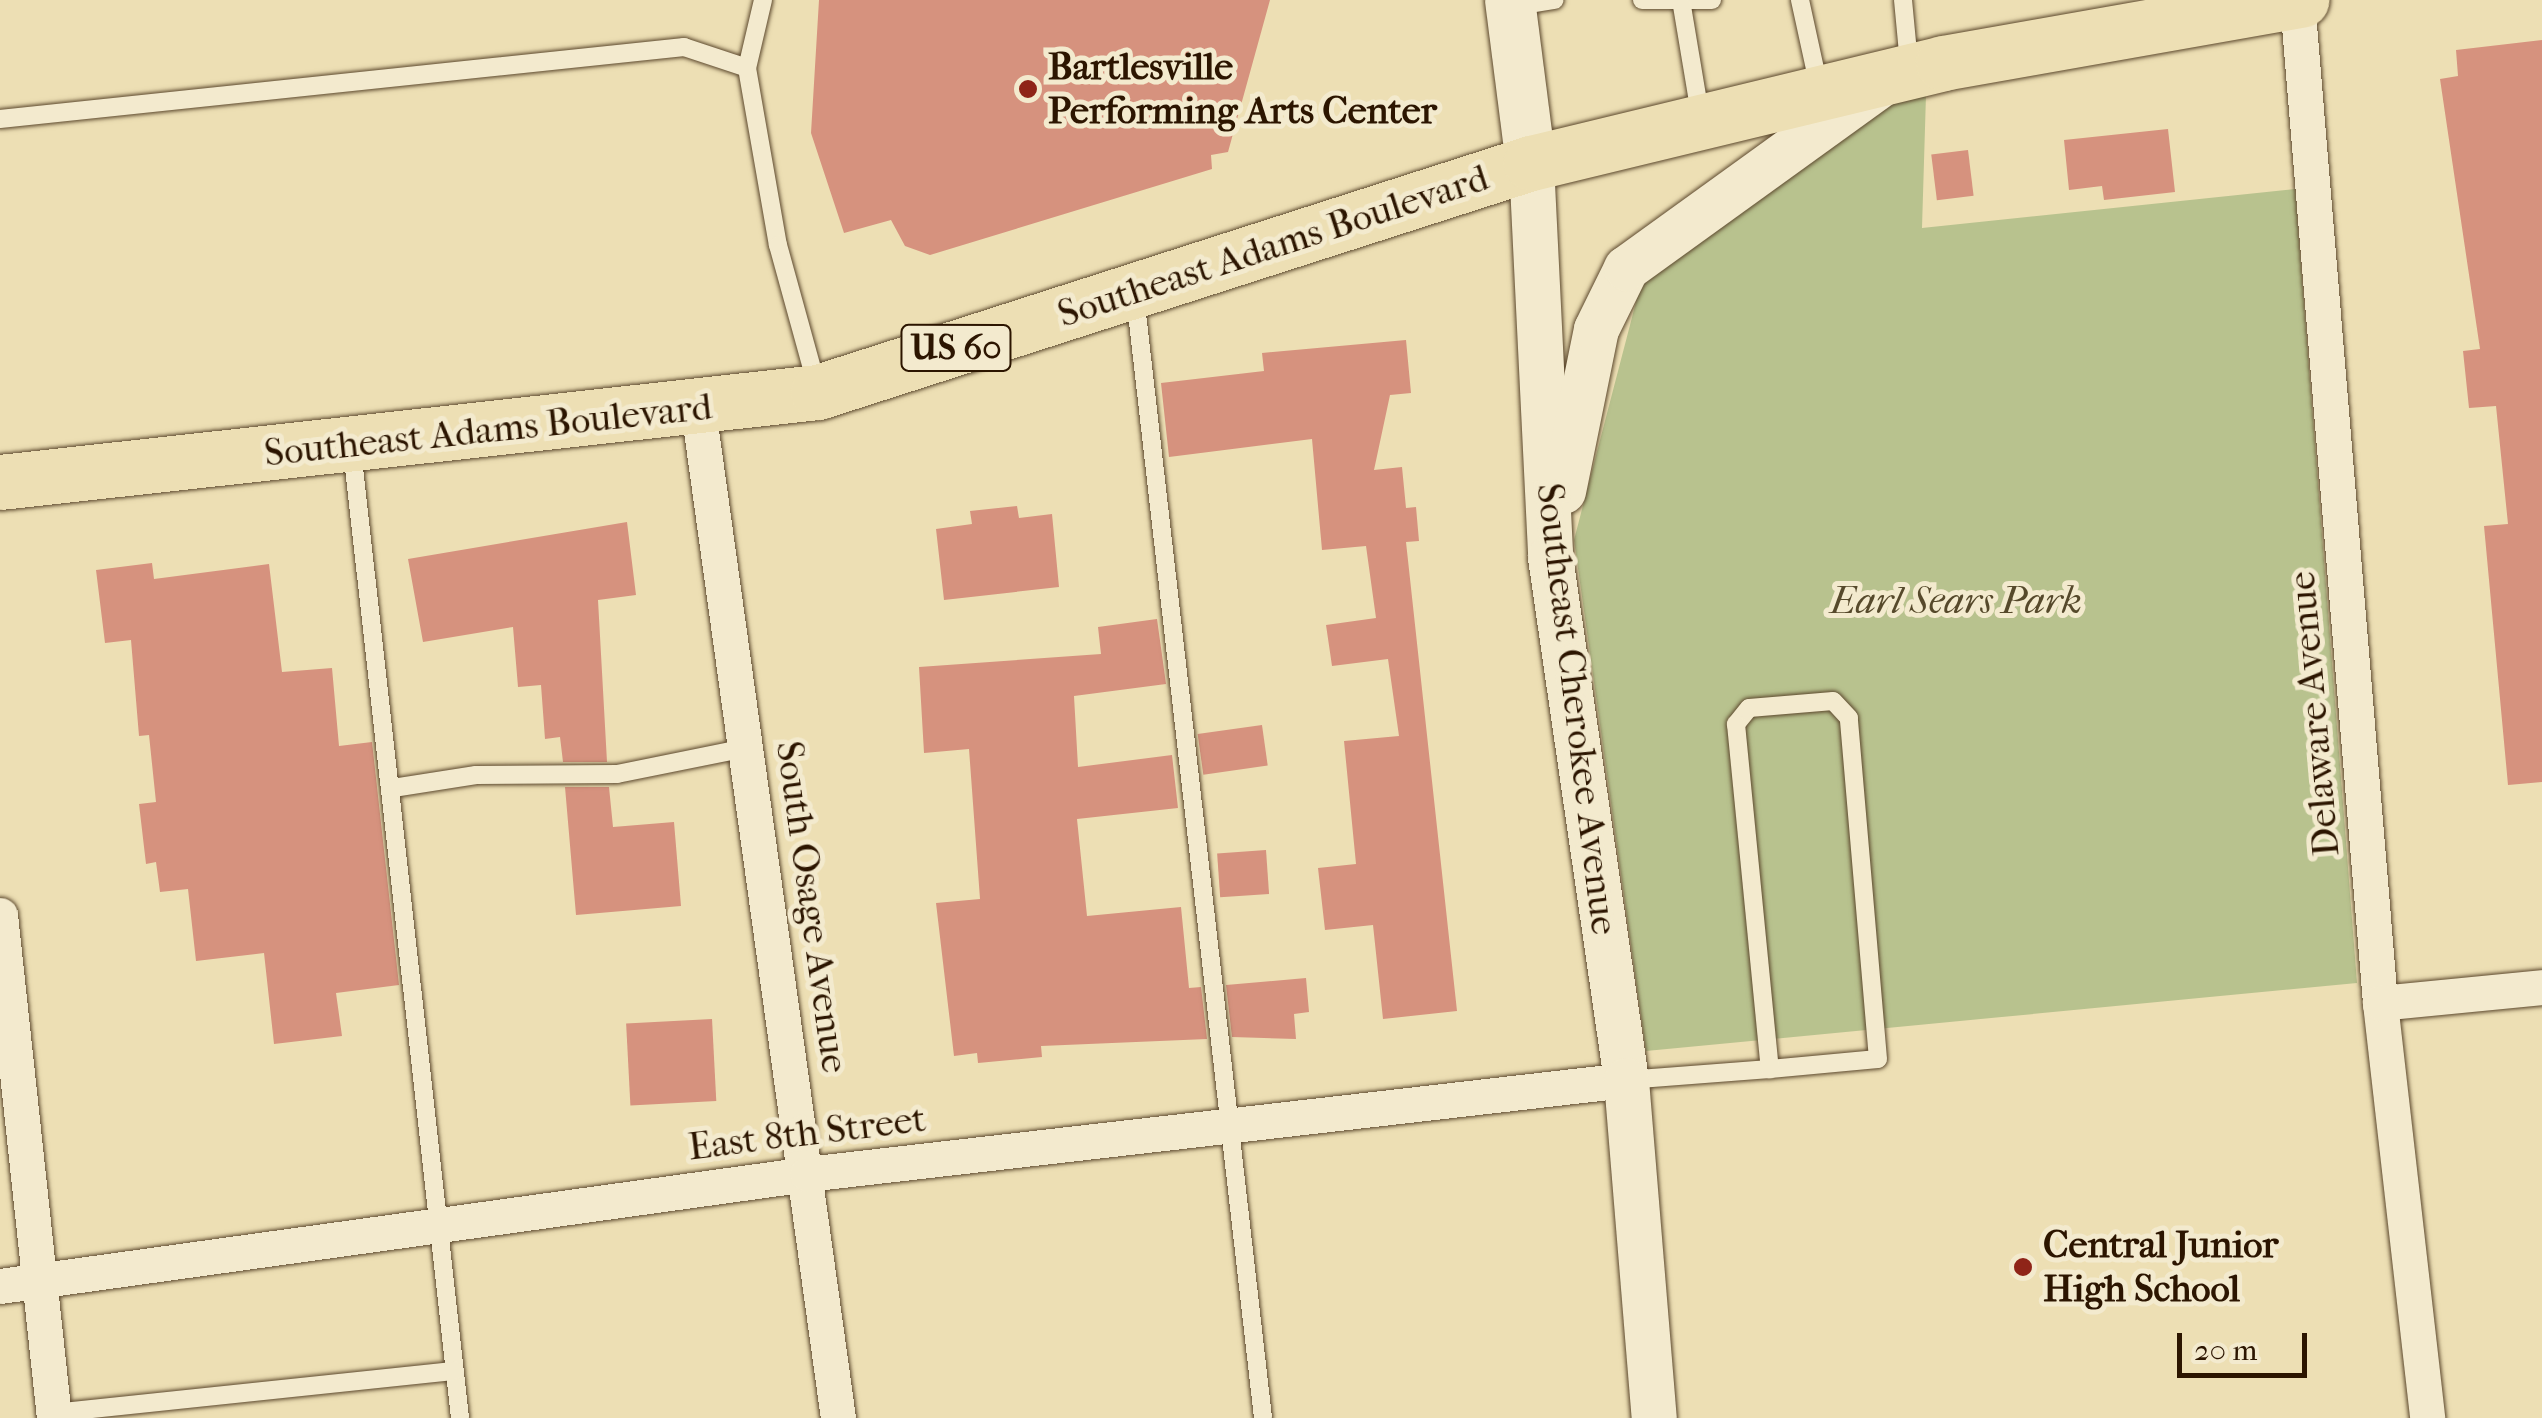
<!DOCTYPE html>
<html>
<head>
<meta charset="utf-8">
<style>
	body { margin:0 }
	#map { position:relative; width:2542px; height:1418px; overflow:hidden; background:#eddfb4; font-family:"IM FELL French Canon",serif }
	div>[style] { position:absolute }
	.green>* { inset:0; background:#b8c28e }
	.building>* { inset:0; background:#d6927e; transform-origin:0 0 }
	.roads { filter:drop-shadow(0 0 2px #5c482d) drop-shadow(0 0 2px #5c482d) }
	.service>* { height:18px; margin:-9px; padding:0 9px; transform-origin:9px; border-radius:9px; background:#f3eace }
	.minor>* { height:35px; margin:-17.5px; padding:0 17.5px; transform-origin:17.5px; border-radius:17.5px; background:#f3eace }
	.tertiary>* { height:45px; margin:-22.5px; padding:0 22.5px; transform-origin:22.5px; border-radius:22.5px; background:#f3eace }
	.secondary>* { height:50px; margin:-25px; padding:0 25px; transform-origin:25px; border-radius:25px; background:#f3eace }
	.primary>* { height:55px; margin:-27.5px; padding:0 27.5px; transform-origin:27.5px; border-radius:27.5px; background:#eddfb4 }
	.dots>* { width:28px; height:28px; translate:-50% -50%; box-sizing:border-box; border:5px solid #f3eace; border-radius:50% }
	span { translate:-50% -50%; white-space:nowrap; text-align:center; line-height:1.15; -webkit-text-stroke:10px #f3eace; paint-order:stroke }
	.shield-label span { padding:2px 8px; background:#f3eace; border:2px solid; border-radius:8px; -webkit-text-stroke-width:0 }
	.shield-label { font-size:35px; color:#2c1500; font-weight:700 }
	.poi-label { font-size:38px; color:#2c1500; font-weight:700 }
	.left { translate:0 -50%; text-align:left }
	.street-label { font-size:38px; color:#2c1500 }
	.park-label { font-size:38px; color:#56492b; font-style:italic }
	.scale { position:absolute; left:2177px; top:1333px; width:130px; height:45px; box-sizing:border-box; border:5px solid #2c1500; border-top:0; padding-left:12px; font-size:30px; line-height:35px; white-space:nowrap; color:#2c1500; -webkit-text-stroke:8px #f3eace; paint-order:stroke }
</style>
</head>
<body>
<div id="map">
	<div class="green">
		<i style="clip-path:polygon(1926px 95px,1922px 228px,2295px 189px,2357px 983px,1646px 1051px,1574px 540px,1642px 279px,1880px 107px)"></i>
	</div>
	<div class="building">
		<i style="clip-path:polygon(819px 0,1270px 0,1228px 152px,1211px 155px,1212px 169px,930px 255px,905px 246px,891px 220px,844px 233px,811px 133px)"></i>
		<i style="clip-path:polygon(2542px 40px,2542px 782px,2508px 785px,2484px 526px,2508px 524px,2496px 406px,2469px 408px,2463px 351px,2480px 349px,2440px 79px,2458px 76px,2456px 50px)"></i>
		<i style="clip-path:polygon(2168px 129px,2175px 192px,2104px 200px,2102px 186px,2069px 190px,2064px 140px)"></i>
		<i style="left:1968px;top:150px;width:46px;height:37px;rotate:83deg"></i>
		<i style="clip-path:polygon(1406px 340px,1411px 393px,1390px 395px,1374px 470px,1402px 467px,1406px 508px,1416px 507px,1419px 541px,1406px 542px,1457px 1011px,1383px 1019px,1373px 925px,1325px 930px,1318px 868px,1356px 864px,1344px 741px,1399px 736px,1388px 659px,1332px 666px,1326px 625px,1376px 618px,1366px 546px,1322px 550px,1312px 439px,1169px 457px,1161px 383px,1264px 371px,1262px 353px)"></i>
		<i style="clip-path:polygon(1017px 506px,1019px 518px,1052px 514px,1059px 587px,944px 600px,936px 529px,972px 524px,970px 511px)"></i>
		<i style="clip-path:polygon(627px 522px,636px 595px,598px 600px,607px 762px,563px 762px,560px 737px,545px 739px,541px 685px,518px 687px,513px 627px,423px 642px,408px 559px)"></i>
		<i style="clip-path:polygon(152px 563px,154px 579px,269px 564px,282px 672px,332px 668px,339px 746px,372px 742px,399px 985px,336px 993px,342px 1036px,274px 1044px,264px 953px,196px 961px,188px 889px,160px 892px,156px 862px,146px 864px,139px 804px,156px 802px,149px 735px,139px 736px,131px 640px,105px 643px,96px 570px)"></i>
		<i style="clip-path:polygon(1157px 619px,1166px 684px,1074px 696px,1078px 767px,1172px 755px,1178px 808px,1077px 819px,1087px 916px,1181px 907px,1189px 988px,1201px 987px,1207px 1039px,1041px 1046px,1042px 1057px,978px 1063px,977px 1053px,954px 1056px,936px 903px,980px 899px,969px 749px,924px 753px,919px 667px,1101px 654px,1098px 627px)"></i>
		<i style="left:1262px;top:725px;width:41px;height:65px;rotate:82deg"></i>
		<i style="clip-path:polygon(565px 787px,609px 787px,613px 827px,674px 822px,681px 906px,576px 915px)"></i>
		<i style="left:1266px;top:850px;width:44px;height:49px;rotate:86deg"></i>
		<i style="clip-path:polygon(1306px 978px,1309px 1012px,1294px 1014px,1296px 1039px,1232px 1037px,1226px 985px)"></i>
		<i style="left:712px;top:1019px;width:82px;height:86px;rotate:87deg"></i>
	</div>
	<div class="roads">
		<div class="service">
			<i style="left:763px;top:0;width:70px;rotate:103.2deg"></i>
			<i style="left:747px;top:68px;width:180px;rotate:80.1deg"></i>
			<i style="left:778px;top:245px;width:147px;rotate:74.6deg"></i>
			<i style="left:1642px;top:0;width:70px"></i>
			<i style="left:1800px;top:0;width:89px;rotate:77.7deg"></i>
			<i style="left:1903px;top:0;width:64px;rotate:84.6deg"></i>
			<i style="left:1516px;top:6px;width:39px;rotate:-9deg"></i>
			<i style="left:1682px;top:6px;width:109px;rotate:80.5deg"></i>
			<i style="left:0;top:119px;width:688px;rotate:-6.01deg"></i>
			<i style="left:684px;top:47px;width:66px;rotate:18.4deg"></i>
			<i style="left:1135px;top:296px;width:1129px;rotate:83.49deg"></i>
			<i style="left:352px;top:450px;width:974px;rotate:83.63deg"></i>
			<i style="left:393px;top:788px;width:84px;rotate:-8.9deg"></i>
			<i style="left:476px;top:775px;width:141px;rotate:-0.4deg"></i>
			<i style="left:617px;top:774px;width:132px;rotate:-11.4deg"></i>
			<i style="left:1626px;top:1080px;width:144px;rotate:-4.4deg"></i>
			<i style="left:1770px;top:1069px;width:108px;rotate:-5.3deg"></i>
			<i style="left:1878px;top:1059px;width:342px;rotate:-94.9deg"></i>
			<i style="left:1849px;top:718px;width:23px;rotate:-133deg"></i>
			<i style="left:1833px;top:701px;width:84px;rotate:175.2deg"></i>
			<i style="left:1749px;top:708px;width:21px;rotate:129deg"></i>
			<i style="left:1736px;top:724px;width:347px;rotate:84.4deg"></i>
			<i style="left:53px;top:1413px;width:403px;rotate:-6deg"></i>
		</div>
		<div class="minor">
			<i style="left:2297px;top:1px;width:1005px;rotate:85.26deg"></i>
			<i style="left:2380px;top:1003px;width:418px;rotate:83.5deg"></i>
			<i style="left:698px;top:409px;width:1019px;rotate:82.1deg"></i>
			<i style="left:0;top:915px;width:506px;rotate:83.87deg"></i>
			<i style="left:2380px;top:1003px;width:163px;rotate:-5.6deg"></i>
			<i style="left:0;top:1286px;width:815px;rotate:-7.9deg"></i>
			<i style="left:807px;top:1174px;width:824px;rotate:-6.55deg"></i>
		</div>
		<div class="tertiary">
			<i style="left:1531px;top:163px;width:394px;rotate:87.2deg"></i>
			<i style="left:1550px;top:557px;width:528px;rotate:81.73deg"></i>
			<i style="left:1626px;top:1080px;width:339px;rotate:85.3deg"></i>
			<i style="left:1563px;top:491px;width:165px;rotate:-78.5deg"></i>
			<i style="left:1596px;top:329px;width:68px;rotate:-63.8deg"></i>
			<i style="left:1626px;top:268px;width:318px;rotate:-35.8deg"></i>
		</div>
		<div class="secondary">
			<i style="left:1510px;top:0;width:164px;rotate:82.7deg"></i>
		</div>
		<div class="primary">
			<i style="left:0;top:482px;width:823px;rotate:-6.28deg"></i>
			<i style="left:818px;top:392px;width:749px;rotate:-17.81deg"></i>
			<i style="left:1531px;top:163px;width:424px;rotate:-13.6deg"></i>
			<i style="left:1943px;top:63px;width:364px;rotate:-10deg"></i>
		</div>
	</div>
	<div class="dots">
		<i style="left:1028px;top:89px;background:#8f2418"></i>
		<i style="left:2023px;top:1267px;background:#8f2418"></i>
	</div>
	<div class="shield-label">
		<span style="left:956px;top:348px">US 60</span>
	</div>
	<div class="poi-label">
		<span class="left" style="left:1048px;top:89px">Bartlesville<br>Performing Arts Center</span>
		<span class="left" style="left:2043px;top:1267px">Central Junior<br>High School</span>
	</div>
	<div class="street-label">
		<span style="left:1273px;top:246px;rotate:-18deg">Southeast Adams Boulevard</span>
		<span style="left:488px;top:430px;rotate:-6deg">Southeast Adams Boulevard</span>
		<span style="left:1577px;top:709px;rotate:83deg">Southeast Cherokee Avenue</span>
		<span style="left:2314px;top:714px;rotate:-95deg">Delaware Avenue</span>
		<span style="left:812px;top:907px;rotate:82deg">South Osage Avenue</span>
		<span style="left:807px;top:1133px;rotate:-7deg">East 8th Street</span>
	</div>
	<div class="park-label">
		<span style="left:1956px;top:601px">Earl Sears Park</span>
	</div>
	<div class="scale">20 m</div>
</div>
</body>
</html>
